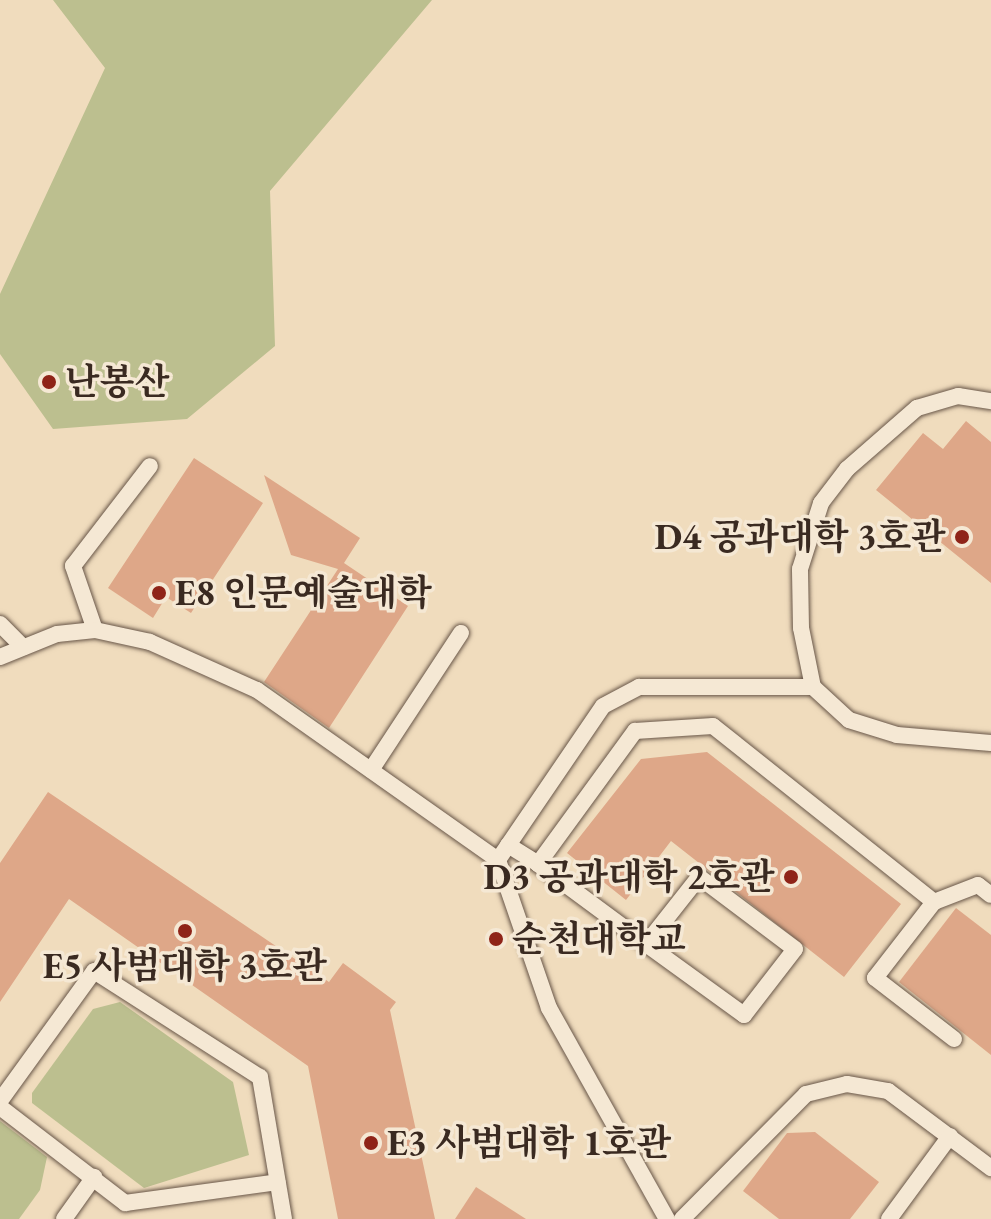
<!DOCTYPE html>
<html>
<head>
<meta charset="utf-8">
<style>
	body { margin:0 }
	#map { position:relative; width:991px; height:1219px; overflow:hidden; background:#f0dcbd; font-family:"EB Garamond","Noto Serif KR",serif }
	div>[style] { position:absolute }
	.green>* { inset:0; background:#bcbf8f }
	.building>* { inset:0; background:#dea788 }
	.roads { filter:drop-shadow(0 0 2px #685648) drop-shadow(0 0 2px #685648) }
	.service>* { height:16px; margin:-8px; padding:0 8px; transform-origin:8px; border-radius:8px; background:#f5e8d4 }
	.dots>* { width:22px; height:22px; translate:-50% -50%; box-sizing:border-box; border:4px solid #f5e8d4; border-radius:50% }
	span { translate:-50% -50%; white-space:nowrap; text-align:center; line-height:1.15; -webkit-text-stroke:7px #f5e8d4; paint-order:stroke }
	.poi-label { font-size:36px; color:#3a2a21; font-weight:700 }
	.left { translate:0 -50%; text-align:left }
	.right { translate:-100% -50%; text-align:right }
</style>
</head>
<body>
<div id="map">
	<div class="green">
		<i style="clip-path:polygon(53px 0,432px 0,270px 191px,275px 346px,187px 419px,53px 429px,0 354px,0 294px,105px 68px)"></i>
		<i style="clip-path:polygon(120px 1002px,233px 1082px,249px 1155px,144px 1188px,32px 1103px,32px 1093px,93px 1009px)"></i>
		<i style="clip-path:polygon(0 1121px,47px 1157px,40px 1190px,19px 1219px,0 1219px)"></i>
	</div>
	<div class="building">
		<i style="clip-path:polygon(966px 421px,991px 442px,991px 583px,876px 490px,923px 433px,943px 449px)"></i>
		<i style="clip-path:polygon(194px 458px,263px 503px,191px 613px,166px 597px,153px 618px,108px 588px)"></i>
		<i style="clip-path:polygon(264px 475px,360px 538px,344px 563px,408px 606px,329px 728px,264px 682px,338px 569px,291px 555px)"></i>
		<i style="clip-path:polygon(707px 752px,901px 904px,844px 977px,671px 841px,626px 900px,567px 853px,641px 759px)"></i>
		<i style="clip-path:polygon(48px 792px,329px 982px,343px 963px,396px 1002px,390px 1010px,435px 1219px,338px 1219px,308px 1066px,69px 899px,0 1002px,0 863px)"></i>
		<i style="clip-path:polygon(956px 908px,991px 935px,991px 1055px,899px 982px)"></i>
		<i style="clip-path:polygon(815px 1132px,879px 1182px,850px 1219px,779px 1219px,743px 1191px,787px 1133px)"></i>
		<i style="clip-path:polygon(476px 1187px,526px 1219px,455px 1219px)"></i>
	</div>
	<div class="roads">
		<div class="service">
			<i style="left:0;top:624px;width:33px;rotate:45deg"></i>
			<i style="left:95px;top:630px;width:68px;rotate:-109deg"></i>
			<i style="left:73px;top:566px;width:126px;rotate:-52.4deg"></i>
			<i style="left:0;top:657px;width:61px;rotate:-22deg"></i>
			<i style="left:57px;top:634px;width:38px;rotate:-6deg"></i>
			<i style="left:95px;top:630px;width:56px;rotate:12.3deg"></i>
			<i style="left:150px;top:642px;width:117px;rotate:24.2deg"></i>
			<i style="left:257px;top:690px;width:295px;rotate:35.2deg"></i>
			<i style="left:498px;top:860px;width:157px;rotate:71deg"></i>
			<i style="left:549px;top:1008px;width:242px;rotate:60.8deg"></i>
			<i style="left:813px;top:687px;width:60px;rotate:-101.5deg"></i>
			<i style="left:801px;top:628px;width:59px;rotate:-91deg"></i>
			<i style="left:800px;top:569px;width:69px;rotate:-72.3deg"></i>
			<i style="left:821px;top:503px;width:43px;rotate:-52.6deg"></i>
			<i style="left:847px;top:469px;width:93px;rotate:-41.1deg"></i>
			<i style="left:917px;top:408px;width:43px;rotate:-16.3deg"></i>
			<i style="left:958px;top:396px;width:33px;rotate:9deg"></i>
			<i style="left:371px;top:770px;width:164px;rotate:-56.7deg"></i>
			<i style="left:508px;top:845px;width:36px;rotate:32deg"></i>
			<i style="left:538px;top:864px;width:165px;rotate:-53.9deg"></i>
			<i style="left:635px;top:731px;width:78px;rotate:-3.7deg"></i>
			<i style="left:713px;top:726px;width:283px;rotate:38.5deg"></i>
			<i style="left:498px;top:860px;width:186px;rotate:-55.7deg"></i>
			<i style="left:603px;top:706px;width:41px;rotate:-27.8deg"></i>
			<i style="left:639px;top:687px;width:174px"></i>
			<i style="left:813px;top:687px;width:49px;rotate:42.5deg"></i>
			<i style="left:849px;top:720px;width:50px;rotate:17.4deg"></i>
			<i style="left:897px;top:735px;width:94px;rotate:4.9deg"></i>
			<i style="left:538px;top:864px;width:134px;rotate:36.5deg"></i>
			<i style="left:646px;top:944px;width:121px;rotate:35.9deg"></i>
			<i style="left:744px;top:1015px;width:83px;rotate:-52.3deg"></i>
			<i style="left:795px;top:949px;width:120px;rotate:-143.1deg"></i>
			<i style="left:699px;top:877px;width:85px;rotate:128.3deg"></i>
			<i style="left:954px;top:1039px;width:100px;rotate:-142.3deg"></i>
			<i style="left:875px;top:978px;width:96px;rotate:-52.2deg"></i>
			<i style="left:934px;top:902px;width:47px;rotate:-21.1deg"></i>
			<i style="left:978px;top:885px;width:16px;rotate:38deg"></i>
			<i style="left:0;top:1101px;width:160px;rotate:-54.1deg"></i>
			<i style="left:94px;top:971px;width:197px;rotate:32.6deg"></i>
			<i style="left:260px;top:1077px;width:144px;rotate:80.4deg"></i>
			<i style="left:0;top:1107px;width:158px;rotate:37.5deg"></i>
			<i style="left:125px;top:1203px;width:154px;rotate:-7.8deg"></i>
			<i style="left:64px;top:1219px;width:52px;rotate:-54.5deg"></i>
			<i style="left:682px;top:1219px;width:176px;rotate:-45.2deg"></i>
			<i style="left:806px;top:1094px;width:42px;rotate:-13.7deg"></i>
			<i style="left:847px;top:1084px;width:42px;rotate:9.7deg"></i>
			<i style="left:888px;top:1091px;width:129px;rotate:36.8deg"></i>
			<i style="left:889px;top:1219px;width:103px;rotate:-53.7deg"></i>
		</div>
	</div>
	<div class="dots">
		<i style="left:49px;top:382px;background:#8f2418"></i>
		<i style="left:962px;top:537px;background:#8f2418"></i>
		<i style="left:159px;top:593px;background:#8f2418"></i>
		<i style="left:791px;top:877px;background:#8f2418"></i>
		<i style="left:185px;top:931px;background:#8f2418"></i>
		<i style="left:496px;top:939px;background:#8f2418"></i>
		<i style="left:371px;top:1143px;background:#8f2418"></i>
	</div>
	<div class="poi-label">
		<span class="left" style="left:65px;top:382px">난봉산</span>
		<span class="right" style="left:946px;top:537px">D4 공과대학 3호관</span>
		<span class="left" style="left:175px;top:593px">E8 인문예술대학</span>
		<span class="right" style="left:775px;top:877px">D3 공과대학 2호관</span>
		<span class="left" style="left:512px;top:939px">순천대학교</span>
		<span style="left:185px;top:966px">E5 사범대학 3호관</span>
		<span class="left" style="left:387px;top:1143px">E3 사범대학 1호관</span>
	</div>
</div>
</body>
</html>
